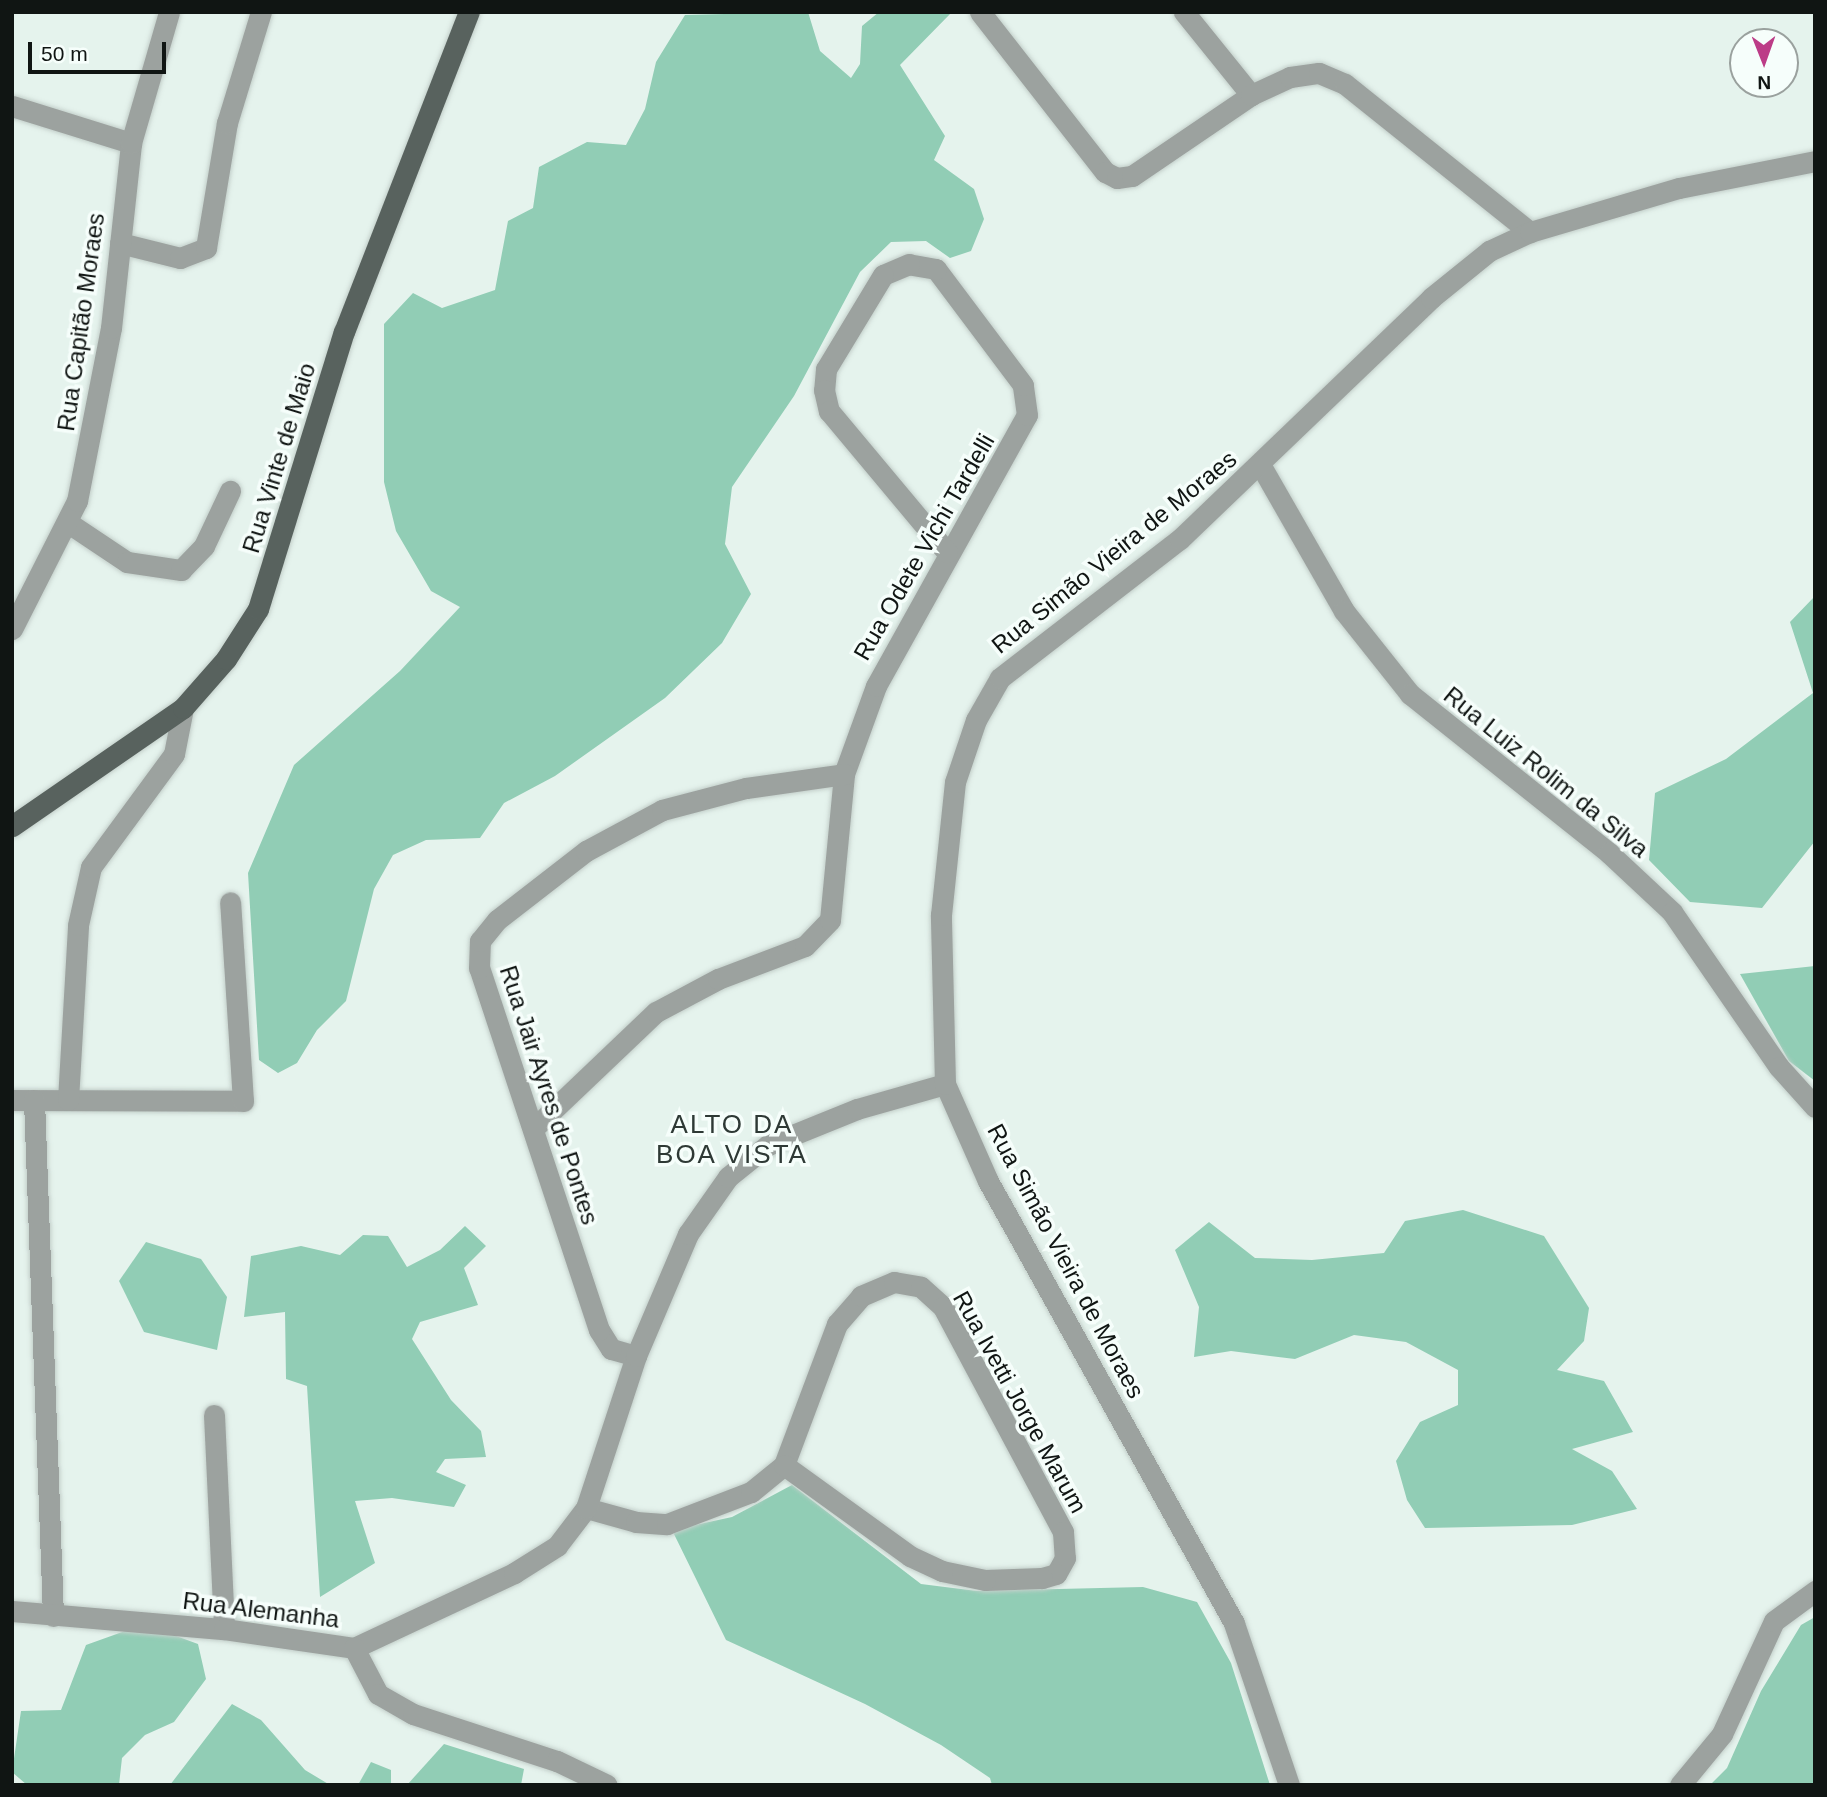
<!DOCTYPE html>
<html>
<head>
<meta charset="utf-8">
<style>
	body { margin:0 }
	#map { position:relative; width:1827px; height:1797px; overflow:hidden; background:#e5f3ed; font-family:Arial,sans-serif }
	div>[style] { position:absolute }
	.green>* { inset:0; background:#91cdb5 }
	.roads { filter:drop-shadow(0 0 2px #c3cfca) drop-shadow(0 0 2px #c3cfca) }
	.minor>* { height:21px; margin:-10.5px; padding:0 10.5px; transform-origin:10.5px; border-radius:10.5px; background:#9ca29f }
	.major>* { height:21px; margin:-10.5px; padding:0 10.5px; transform-origin:10.5px; border-radius:10.5px; background:#58625e }
	span { translate:-50% -50%; white-space:nowrap; text-align:center; line-height:1.15; -webkit-text-stroke:7px #f6fefb; paint-order:stroke }
	.street-label { font-size:24px; color:#101513 }
	.neighbourhood-label { font-size:26px; color:#2e3935; letter-spacing:2px }
	.frame { position:absolute; inset:0; border:14px solid #101513; pointer-events:none }
	.north { position:absolute; left:1729px; top:28px; width:70px; height:70px; box-sizing:border-box; background:#f6fefb; border:2px solid #9aa19e; border-radius:50%; rotate:179deg; font-size:19px; font-weight:700; line-height:28px; text-align:center; color:#101513 }
	.north::after { content:''; display:block; margin:auto; width:24px; height:32px; background:#bc3c87; clip-path:polygon(50% 0,100% 100%,50% 72%,0 100%) }
	.scale { position:absolute; left:28px; top:42px; width:138px; height:32px; box-sizing:border-box; border:4px solid #101513; border-top:0; padding-left:9px; font-size:21px; line-height:24px; white-space:nowrap; color:#101513; -webkit-text-stroke:5px #f6fefb; paint-order:stroke }
</style>
</head>
<body>
<div id="map">
	<div class="green">
		<i style="clip-path:polygon(808px 12px,820px 51px,851px 78px,860px 64px,862px 26px,879px 12px,952px 12px,900px 65px,945px 136px,934px 160px,974px 189px,984px 219px,971px 251px,950px 258px,926px 241px,891px 242px,860px 272px,794px 396px,732px 487px,725px 544px,751px 594px,722px 643px,665px 698px,555px 776px,504px 803px,480px 838px,426px 840px,393px 855px,374px 889px,346px 1001px,317px 1030px,297px 1063px,278px 1073px,259px 1060px,248px 873px,294px 765px,400px 671px,460px 607px,431px 591px,396px 531px,384px 482px,384px 324px,413px 293px,442px 308px,495px 290px,508px 221px,533px 208px,539px 167px,587px 142px,626px 145px,645px 109px,656px 62px,685px 15px)"></i>
		<i style="clip-path:polygon(1815px 596px,1815px 841px,1762px 908px,1690px 902px,1649px 860px,1655px 793px,1726px 759px,1813px 693px,1790px 622px)"></i>
		<i style="clip-path:polygon(1815px 966px,1815px 1081px,1789px 1061px,1740px 974px)"></i>
		<i style="clip-path:polygon(1463px 1210px,1544px 1236px,1589px 1308px,1584px 1341px,1557px 1370px,1604px 1381px,1633px 1432px,1572px 1449px,1612px 1471px,1637px 1509px,1572px 1525px,1425px 1528px,1407px 1500px,1396px 1461px,1420px 1422px,1458px 1405px,1458px 1370px,1406px 1342px,1354px 1335px,1295px 1359px,1231px 1351px,1194px 1357px,1199px 1307px,1175px 1250px,1209px 1222px,1255px 1258px,1312px 1260px,1384px 1253px,1405px 1221px)"></i>
		<i style="clip-path:polygon(465px 1226px,486px 1246px,464px 1268px,478px 1305px,420px 1322px,412px 1339px,451px 1400px,481px 1431px,486px 1457px,445px 1459px,436px 1472px,466px 1485px,454px 1507px,392px 1498px,355px 1501px,375px 1563px,320px 1597px,307px 1386px,286px 1379px,285px 1312px,244px 1317px,251px 1256px,301px 1246px,340px 1255px,363px 1235px,388px 1236px,407px 1267px,440px 1250px)"></i>
		<i style="clip-path:polygon(146px 1242px,201px 1259px,227px 1297px,217px 1350px,144px 1332px,119px 1281px)"></i>
		<i style="clip-path:polygon(792px 1485px,921px 1584px,977px 1591px,1143px 1587px,1197px 1602px,1231px 1663px,1270px 1785px,992px 1785px,990px 1778px,941px 1745px,865px 1704px,726px 1640px,672px 1530px,732px 1517px)"></i>
		<i style="clip-path:polygon(1815px 1617px,1815px 1785px,1710px 1785px,1727px 1768px,1761px 1691px,1801px 1625px)"></i>
		<i style="clip-path:polygon(125px 1631px,168px 1633px,198px 1644px,206px 1679px,174px 1722px,145px 1735px,122px 1758px,119px 1785px,27px 1785px,12px 1772px,21px 1711px,61px 1710px,86px 1645px)"></i>
		<i style="clip-path:polygon(232px 1704px,261px 1720px,305px 1770px,330px 1785px,170px 1785px)"></i>
		<i style="clip-path:polygon(444px 1744px,524px 1769px,521px 1785px,407px 1785px)"></i>
		<i style="clip-path:polygon(371px 1762px,391px 1770px,391px 1785px,358px 1785px)"></i>
	</div>
	<div class="roads">
		<div class="minor">
			<i style="left:980px;top:12px;width:203px;rotate:52deg"></i>
			<i style="left:1105px;top:172px;width:13px;rotate:27deg"></i>
			<i style="left:1117px;top:178px;width:15px;rotate:-8deg"></i>
			<i style="left:1132px;top:176px;width:144px;rotate:-34.2deg"></i>
			<i style="left:1184px;top:12px;width:107px;rotate:51.1deg"></i>
			<i style="left:1251px;top:95px;width:43px;rotate:-24.8deg"></i>
			<i style="left:1290px;top:77px;width:29px;rotate:-8deg"></i>
			<i style="left:1319px;top:73px;width:28px;rotate:23deg"></i>
			<i style="left:1345px;top:84px;width:237px;rotate:38.7deg"></i>
			<i style="left:12px;top:106px;width:125px;rotate:17.3deg"></i>
			<i style="left:120px;top:243px;width:62px;rotate:14deg"></i>
			<i style="left:180px;top:258px;width:28px;rotate:-21deg"></i>
			<i style="left:206px;top:248px;width:127px;rotate:-80.5deg"></i>
			<i style="left:227px;top:123px;width:116px;rotate:-73deg"></i>
			<i style="left:1261px;top:466px;width:167px;rotate:60.2deg"></i>
			<i style="left:1344px;top:611px;width:106px;rotate:51.5deg"></i>
			<i style="left:1410px;top:694px;width:255px;rotate:38.6deg"></i>
			<i style="left:1609px;top:853px;width:86px;rotate:43.1deg"></i>
			<i style="left:1672px;top:912px;width:188px;rotate:55.4deg"></i>
			<i style="left:1779px;top:1067px;width:54px;rotate:48deg"></i>
			<i style="left:67px;top:522px;width:72px;rotate:33.7deg"></i>
			<i style="left:127px;top:562px;width:55px;rotate:8.4deg"></i>
			<i style="left:181px;top:570px;width:33px;rotate:-46deg"></i>
			<i style="left:204px;top:546px;width:61px;rotate:-64.7deg"></i>
			<i style="left:12px;top:629px;width:144px;rotate:-63.1deg"></i>
			<i style="left:77px;top:501px;width:176px;rotate:-78.9deg"></i>
			<i style="left:111px;top:328px;width:186px;rotate:-83.8deg"></i>
			<i style="left:131px;top:143px;width:136px;rotate:-73.8deg"></i>
			<i style="left:12px;top:1100px;width:231px;rotate:0.2deg"></i>
			<i style="left:243px;top:1101px;width:199px;rotate:-93.7deg"></i>
			<i style="left:34px;top:1100px;width:516px;rotate:87.89deg"></i>
			<i style="left:68px;top:1100px;width:175px;rotate:-86.7deg"></i>
			<i style="left:78px;top:925px;width:59px;rotate:-77.4deg"></i>
			<i style="left:91px;top:867px;width:140px;rotate:-53.7deg"></i>
			<i style="left:174px;top:754px;width:47px;rotate:-78.9deg"></i>
			<i style="left:534px;top:1128px;width:168px;rotate:-43.6deg"></i>
			<i style="left:656px;top:1012px;width:70px;rotate:-28deg"></i>
			<i style="left:718px;top:979px;width:93px;rotate:-20.8deg"></i>
			<i style="left:805px;top:946px;width:36px;rotate:-46deg"></i>
			<i style="left:830px;top:920px;width:147px;rotate:-84.5deg"></i>
			<i style="left:844px;top:774px;width:94px;rotate:-70deg"></i>
			<i style="left:876px;top:686px;width:310px;rotate:-60.9deg"></i>
			<i style="left:1027px;top:415px;width:30px;rotate:-98deg"></i>
			<i style="left:1023px;top:385px;width:145px;rotate:-126.9deg"></i>
			<i style="left:936px;top:269px;width:27px;rotate:-170deg"></i>
			<i style="left:909px;top:264px;width:28px;rotate:157deg"></i>
			<i style="left:883px;top:275px;width:110px;rotate:121.2deg"></i>
			<i style="left:826px;top:369px;width:21px;rotate:95deg"></i>
			<i style="left:824px;top:390px;width:22px;rotate:77deg"></i>
			<i style="left:829px;top:411px;width:184px;rotate:50.1deg"></i>
			<i style="left:636px;top:1356px;width:26px;rotate:-164deg"></i>
			<i style="left:611px;top:1349px;width:22px;rotate:-122deg"></i>
			<i style="left:599px;top:1330px;width:381px;rotate:-108.3deg"></i>
			<i style="left:479px;top:968px;width:27px;rotate:-88deg"></i>
			<i style="left:480px;top:941px;width:27px;rotate:-51deg"></i>
			<i style="left:497px;top:920px;width:113px;rotate:-37.8deg"></i>
			<i style="left:586px;top:851px;width:86px;rotate:-28.3deg"></i>
			<i style="left:662px;top:810px;width:87px;rotate:-14.7deg"></i>
			<i style="left:746px;top:788px;width:99px;rotate:-8.1deg"></i>
			<i style="left:214px;top:1415px;width:214px;rotate:87.3deg"></i>
			<i style="left:586px;top:1508px;width:52px;rotate:15.6deg"></i>
			<i style="left:636px;top:1522px;width:31px;rotate:4deg"></i>
			<i style="left:667px;top:1524px;width:90px;rotate:-20.9deg"></i>
			<i style="left:751px;top:1492px;width:43px;rotate:-39.3deg"></i>
			<i style="left:784px;top:1465px;width:151px;rotate:-69.4deg"></i>
			<i style="left:837px;top:1324px;width:37px;rotate:-49deg"></i>
			<i style="left:861px;top:1296px;width:36px;rotate:-23deg"></i>
			<i style="left:894px;top:1282px;width:27px;rotate:10deg"></i>
			<i style="left:921px;top:1287px;width:30px;rotate:42deg"></i>
			<i style="left:943px;top:1307px;width:255px;rotate:61.9deg"></i>
			<i style="left:1063px;top:1532px;width:26px;rotate:86deg"></i>
			<i style="left:1065px;top:1558px;width:18px;rotate:119deg"></i>
			<i style="left:1056px;top:1574px;width:15px;rotate:164deg"></i>
			<i style="left:1042px;top:1578px;width:57px;rotate:178deg"></i>
			<i style="left:985px;top:1580px;width:44px;rotate:-168.2deg"></i>
			<i style="left:942px;top:1571px;width:35px;rotate:-155deg"></i>
			<i style="left:910px;top:1556px;width:155px;rotate:-144.2deg"></i>
			<i style="left:12px;top:1611px;width:213px;rotate:4.9deg"></i>
			<i style="left:224px;top:1629px;width:131px;rotate:8.3deg"></i>
			<i style="left:354px;top:1648px;width:177px;rotate:-25.1deg"></i>
			<i style="left:514px;top:1573px;width:51px;rotate:-32.1deg"></i>
			<i style="left:557px;top:1546px;width:48px;rotate:-52.7deg"></i>
			<i style="left:586px;top:1508px;width:160px;rotate:-71.8deg"></i>
			<i style="left:636px;top:1356px;width:133px;rotate:-66.9deg"></i>
			<i style="left:688px;top:1234px;width:70px;rotate:-54.9deg"></i>
			<i style="left:728px;top:1177px;width:51px;rotate:-38.7deg"></i>
			<i style="left:768px;top:1145px;width:96px;rotate:-22deg"></i>
			<i style="left:857px;top:1109px;width:91px;rotate:-15.9deg"></i>
			<i style="left:354px;top:1648px;width:52px;rotate:62.4deg"></i>
			<i style="left:378px;top:1694px;width:40px;rotate:29.7deg"></i>
			<i style="left:413px;top:1714px;width:151px;rotate:18.1deg"></i>
			<i style="left:557px;top:1761px;width:55px;rotate:25.6deg"></i>
			<i style="left:1289px;top:1785px;width:171px;rotate:-108.8deg"></i>
			<i style="left:1234px;top:1623px;width:506px;rotate:-119.1deg"></i>
			<i style="left:988px;top:1181px;width:106px;rotate:-113.9deg"></i>
			<i style="left:945px;top:1084px;width:169px;rotate:-91.4deg"></i>
			<i style="left:941px;top:915px;width:134px;rotate:-84deg"></i>
			<i style="left:955px;top:782px;width:65px;rotate:-71.3deg"></i>
			<i style="left:976px;top:720px;width:48px;rotate:-60.3deg"></i>
			<i style="left:1000px;top:678px;width:227px;rotate:-37.7deg"></i>
			<i style="left:1180px;top:539px;width:348px;rotate:-43.8deg"></i>
			<i style="left:1431px;top:298px;width:75px;rotate:-39deg"></i>
			<i style="left:1489px;top:251px;width:45px;rotate:-24.9deg"></i>
			<i style="left:1530px;top:232px;width:155px;rotate:-16.5deg"></i>
			<i style="left:1679px;top:188px;width:139px;rotate:-11.2deg"></i>
			<i style="left:1680px;top:1785px;width:66px;rotate:-50.5deg"></i>
			<i style="left:1722px;top:1734px;width:124px;rotate:-65.3deg"></i>
			<i style="left:1774px;top:1621px;width:51px;rotate:-36.2deg"></i>
		</div>
		<div class="major">
			<i style="left:12px;top:826px;width:208px;rotate:-34.6deg"></i>
			<i style="left:183px;top:708px;width:65px;rotate:-48.7deg"></i>
			<i style="left:226px;top:659px;width:59px;rotate:-57.4deg"></i>
			<i style="left:258px;top:609px;width:290px;rotate:-72.8deg"></i>
			<i style="left:344px;top:332px;width:344px;rotate:-68.7deg"></i>
		</div>
	</div>
	<div class="street-label">
		<span style="left:81px;top:322px;rotate:-82deg">Rua Capitão Moraes</span>
		<span style="left:279px;top:458px;rotate:-73deg">Rua Vinte de Maio</span>
		<span style="left:924px;top:547px;rotate:-60deg">Rua Odete Vichi Tardelli</span>
		<span style="left:1114px;top:552px;rotate:-39deg">Rua Simão Vieira de Moraes</span>
		<span style="left:1546px;top:772px;rotate:39deg">Rua Luiz Rolim da Silva</span>
		<span style="left:549px;top:1095px;rotate:72deg">Rua Jair Ayres de Pontes</span>
		<span style="left:1066px;top:1261px;rotate:62deg">Rua Simão Vieira de Moraes</span>
		<span style="left:1020px;top:1402px;rotate:61deg">Rua Ivetti Jorge Marum</span>
		<span style="left:261px;top:1610px;rotate:7deg">Rua Alemanha</span>
	</div>
	<div class="neighbourhood-label">
		<span style="left:732px;top:1140px">ALTO DA<br>BOA VISTA</span>
	</div>
	<div class="frame"></div>
	<div class="north">N</div>
	<div class="scale">50 m</div>
</div>
</body>
</html>
